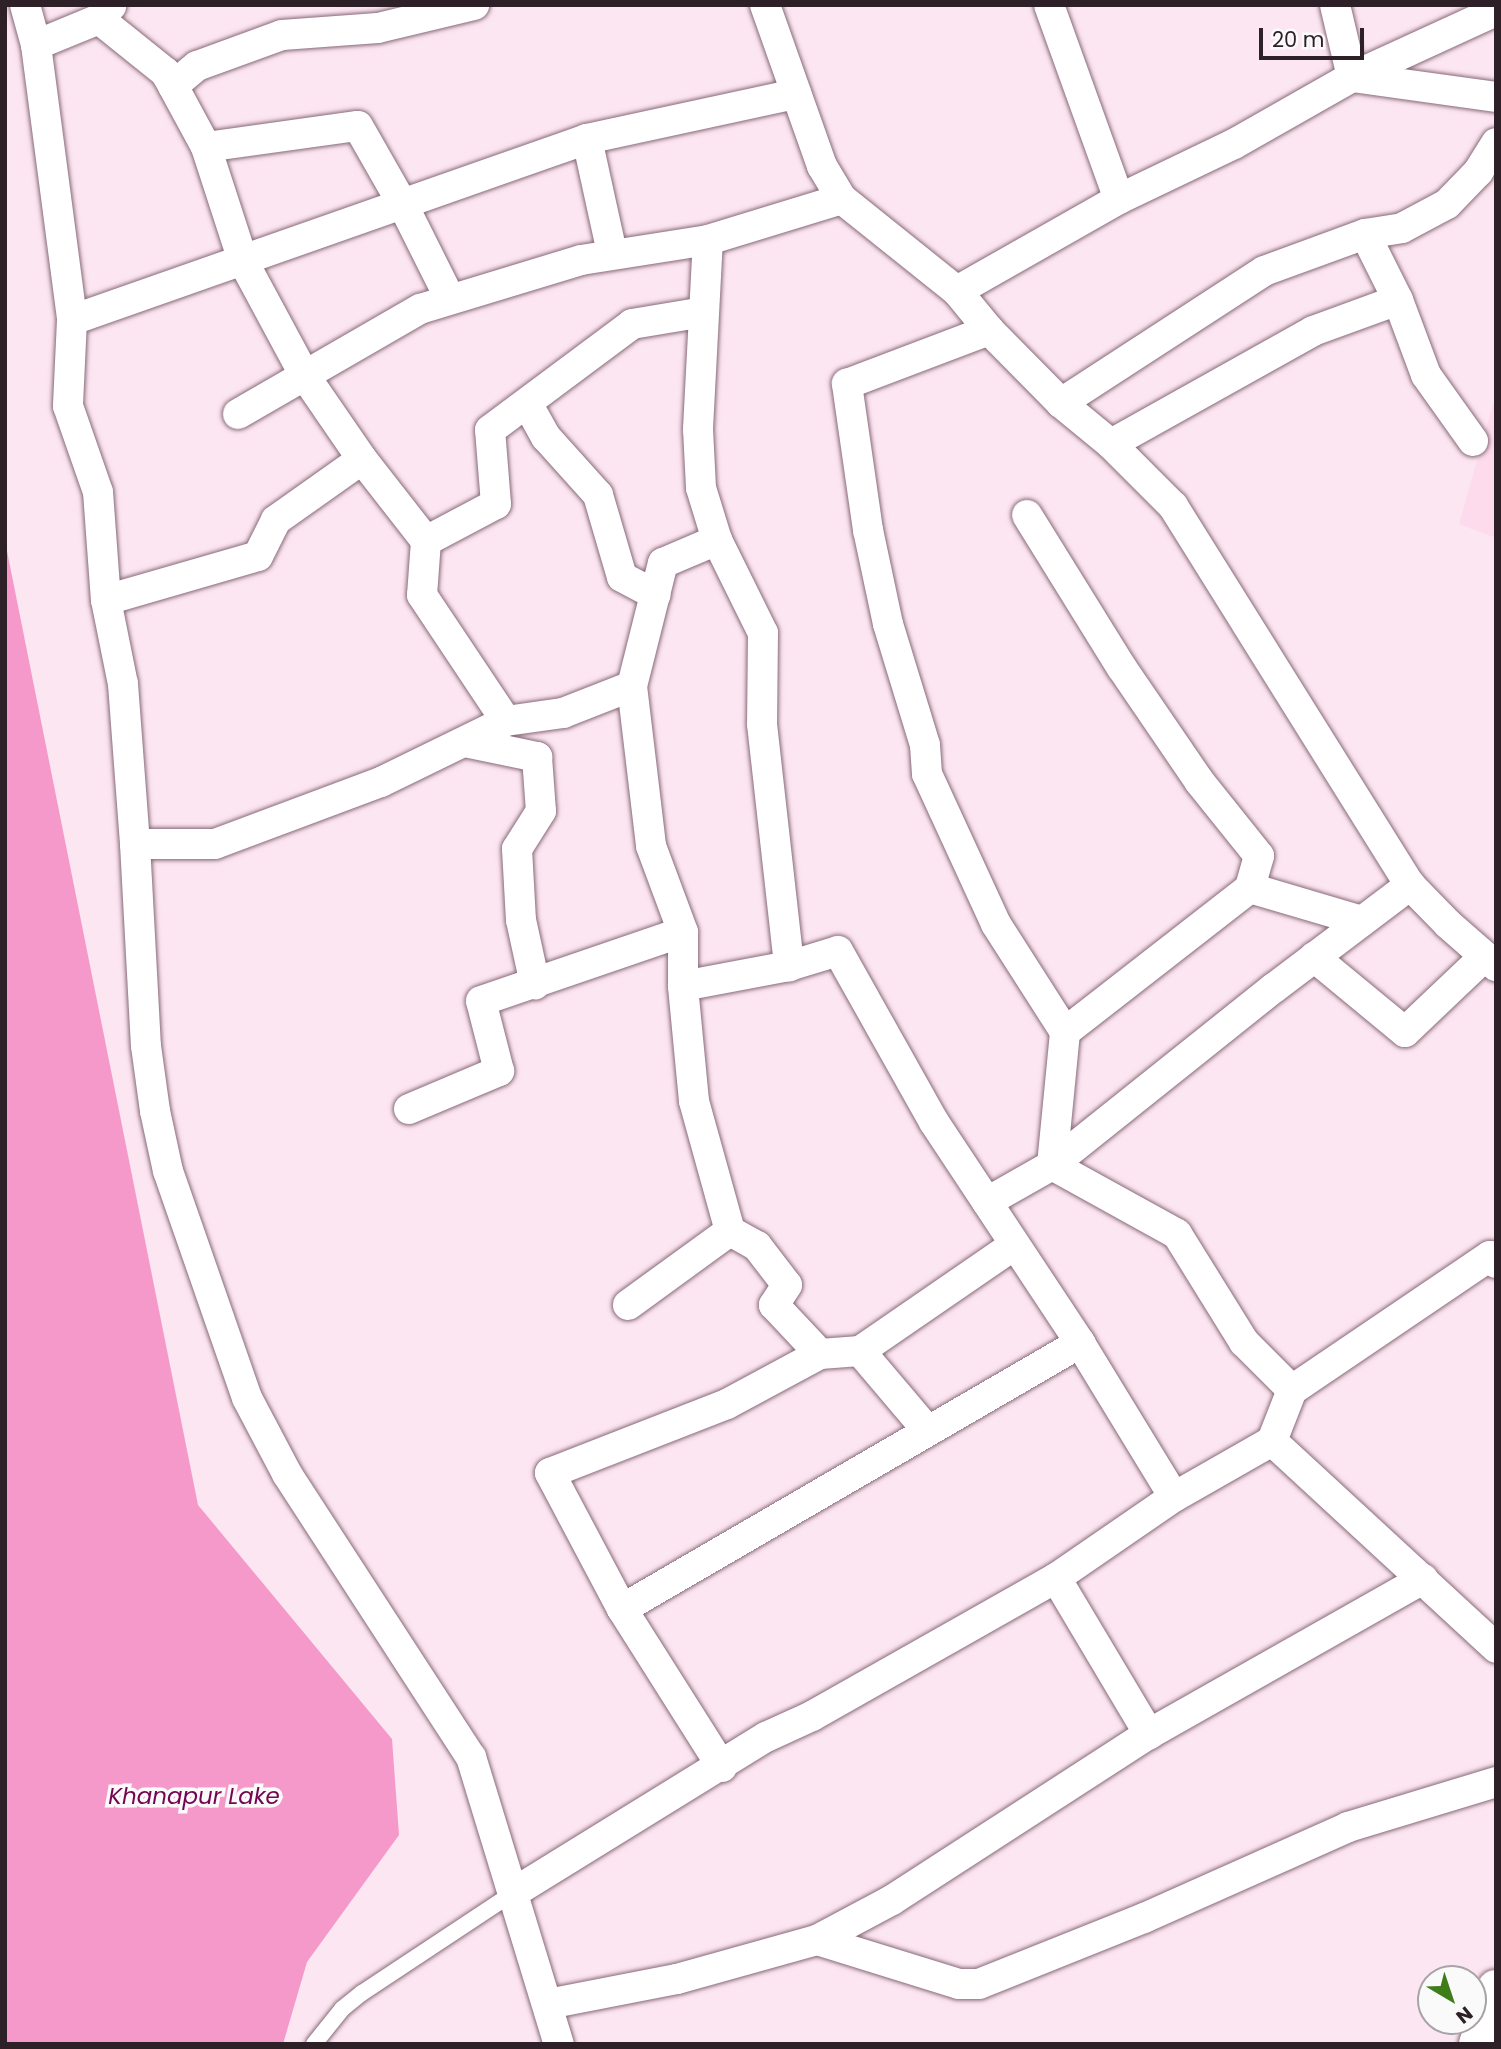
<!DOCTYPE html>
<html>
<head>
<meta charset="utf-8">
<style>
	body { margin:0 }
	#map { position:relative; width:1501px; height:2049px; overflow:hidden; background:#fce6f1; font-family:Poppins,sans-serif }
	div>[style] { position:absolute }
	.built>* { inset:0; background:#fddaec }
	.water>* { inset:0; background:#f599cb }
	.roads { filter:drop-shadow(0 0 2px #886979) drop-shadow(0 0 2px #886979) }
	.lane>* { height:16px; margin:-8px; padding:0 8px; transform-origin:8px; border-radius:8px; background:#fff }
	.street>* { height:30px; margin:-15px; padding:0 15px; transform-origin:15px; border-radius:15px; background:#fff }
	.primary>* { height:38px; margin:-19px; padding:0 19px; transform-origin:19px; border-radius:19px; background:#fff }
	span { translate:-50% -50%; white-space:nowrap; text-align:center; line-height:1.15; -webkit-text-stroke:7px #fafafa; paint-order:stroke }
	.water-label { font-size:23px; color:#750451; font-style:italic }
	.frame { position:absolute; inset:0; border:7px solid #2d2027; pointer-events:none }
	.north { position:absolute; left:1417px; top:1965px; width:70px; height:70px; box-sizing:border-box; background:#fafafa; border:2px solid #a8a3a6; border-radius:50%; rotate:141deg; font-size:19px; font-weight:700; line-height:28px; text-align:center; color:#2d2027 }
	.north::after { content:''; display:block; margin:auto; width:24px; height:32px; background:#3f7d1a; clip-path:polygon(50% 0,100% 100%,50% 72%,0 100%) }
	.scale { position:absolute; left:1259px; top:28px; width:105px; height:32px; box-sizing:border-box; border:4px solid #2d2027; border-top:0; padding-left:9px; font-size:21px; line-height:24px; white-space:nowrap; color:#2d2027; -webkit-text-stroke:5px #fafafa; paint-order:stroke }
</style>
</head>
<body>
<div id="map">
	<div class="built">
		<i style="clip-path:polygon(1496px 394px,1496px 538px,1459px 524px)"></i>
	</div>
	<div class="water">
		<i style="clip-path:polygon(5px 541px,198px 1505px,392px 1739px,399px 1835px,307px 1962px,283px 2044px,5px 2044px)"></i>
	</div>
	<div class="roads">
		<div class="lane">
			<i style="left:314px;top:2044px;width:45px;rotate:-51.3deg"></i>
			<i style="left:342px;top:2009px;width:26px;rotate:-39deg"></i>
			<i style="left:362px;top:1993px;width:181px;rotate:-33.5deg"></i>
		</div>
		<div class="street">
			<i style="left:25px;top:5px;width:41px;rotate:74.6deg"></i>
			<i style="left:36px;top:45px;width:68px;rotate:-22.4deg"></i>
			<i style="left:99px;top:19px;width:18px;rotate:-47deg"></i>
			<i style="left:765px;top:5px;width:171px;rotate:70.5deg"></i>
			<i style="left:822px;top:166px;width:39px;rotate:59deg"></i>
			<i style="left:842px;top:199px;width:147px;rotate:38.7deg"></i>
			<i style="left:957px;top:291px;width:50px;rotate:50.6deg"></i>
			<i style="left:989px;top:330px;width:103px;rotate:45.4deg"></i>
			<i style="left:1061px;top:403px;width:65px;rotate:39.4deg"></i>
			<i style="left:1111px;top:444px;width:88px;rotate:45deg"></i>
			<i style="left:1173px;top:506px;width:447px;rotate:58deg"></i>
			<i style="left:1410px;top:885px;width:54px;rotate:45.7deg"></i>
			<i style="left:1448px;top:924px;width:64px;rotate:41.2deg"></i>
			<i style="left:1049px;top:5px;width:206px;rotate:70.2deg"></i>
			<i style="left:1335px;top:5px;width:74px;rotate:76.7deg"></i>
			<i style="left:1352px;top:77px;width:145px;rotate:7.9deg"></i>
			<i style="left:99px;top:19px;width:85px;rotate:38.8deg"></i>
			<i style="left:165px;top:72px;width:16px;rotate:60deg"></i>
			<i style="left:173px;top:86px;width:31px;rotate:-40deg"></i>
			<i style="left:197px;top:66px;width:90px;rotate:-20deg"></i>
			<i style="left:282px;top:35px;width:96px;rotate:-4.2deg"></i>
			<i style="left:378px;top:28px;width:99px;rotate:-13.5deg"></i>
			<i style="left:36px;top:45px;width:277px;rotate:82.5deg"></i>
			<i style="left:72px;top:320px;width:86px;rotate:92.7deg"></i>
			<i style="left:68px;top:406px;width:91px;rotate:70.8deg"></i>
			<i style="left:98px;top:492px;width:108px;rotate:85.8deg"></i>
			<i style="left:106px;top:600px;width:86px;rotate:78.6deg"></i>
			<i style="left:123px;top:684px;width:160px;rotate:85.7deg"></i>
			<i style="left:135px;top:844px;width:80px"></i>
			<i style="left:215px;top:844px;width:177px;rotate:-20.5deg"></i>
			<i style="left:381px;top:782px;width:139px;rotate:-26deg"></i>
			<i style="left:506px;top:721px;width:58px;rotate:-8deg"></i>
			<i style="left:563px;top:713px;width:74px;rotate:-21.4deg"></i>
			<i style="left:632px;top:686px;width:127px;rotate:-75.9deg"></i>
			<i style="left:663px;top:563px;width:59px;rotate:-23.1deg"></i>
			<i style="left:717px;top:540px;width:54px;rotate:-107.1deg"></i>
			<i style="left:701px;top:488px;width:59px;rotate:-92.9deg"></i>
			<i style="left:698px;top:429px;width:189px;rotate:-87deg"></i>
			<i style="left:173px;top:86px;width:69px;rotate:61.6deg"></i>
			<i style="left:206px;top:147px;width:120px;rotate:72deg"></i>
			<i style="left:243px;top:261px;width:131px;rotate:61.7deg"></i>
			<i style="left:305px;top:376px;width:101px;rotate:55.5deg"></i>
			<i style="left:362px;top:459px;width:104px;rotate:52deg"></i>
			<i style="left:426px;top:541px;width:79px;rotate:-27.9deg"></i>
			<i style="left:496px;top:504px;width:74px;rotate:-94.6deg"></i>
			<i style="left:490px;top:430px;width:177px;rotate:-36.7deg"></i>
			<i style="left:632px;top:324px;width:73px;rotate:-9.5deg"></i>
			<i style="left:587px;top:139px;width:117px;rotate:77.6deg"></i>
			<i style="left:206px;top:147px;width:153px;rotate:-7.9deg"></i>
			<i style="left:358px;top:126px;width:89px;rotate:60.3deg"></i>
			<i style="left:402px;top:203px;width:107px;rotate:63.4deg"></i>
			<i style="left:1365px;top:234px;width:74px;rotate:63.4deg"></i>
			<i style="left:1398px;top:300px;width:80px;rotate:69.5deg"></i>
			<i style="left:1426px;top:375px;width:81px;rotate:54.5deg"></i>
			<i style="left:957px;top:291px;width:186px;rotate:-29.6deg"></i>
			<i style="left:1119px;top:199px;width:127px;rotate:-25.6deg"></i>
			<i style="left:1234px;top:144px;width:136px;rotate:-29.6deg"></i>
			<i style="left:1352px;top:77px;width:158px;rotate:-24.6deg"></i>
			<i style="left:72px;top:320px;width:546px;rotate:-19.36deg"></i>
			<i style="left:587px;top:139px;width:214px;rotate:-12.2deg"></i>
			<i style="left:527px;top:403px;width:39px;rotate:61deg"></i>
			<i style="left:546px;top:437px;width:78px;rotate:48.1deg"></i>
			<i style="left:598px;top:495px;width:85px;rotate:73.7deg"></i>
			<i style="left:622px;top:577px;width:38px;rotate:28deg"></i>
			<i style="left:1061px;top:403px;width:242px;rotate:-33deg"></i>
			<i style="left:1264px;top:271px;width:108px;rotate:-20.1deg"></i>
			<i style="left:1365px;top:234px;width:37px;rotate:-9deg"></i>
			<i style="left:1402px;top:228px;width:51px;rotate:-28.1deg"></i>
			<i style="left:1447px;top:204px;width:45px;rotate:-45.9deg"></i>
			<i style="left:1478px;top:172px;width:34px;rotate:-58deg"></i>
			<i style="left:238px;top:414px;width:210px;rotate:-30deg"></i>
			<i style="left:420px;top:309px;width:168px;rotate:-16.9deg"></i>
			<i style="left:581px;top:260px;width:129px;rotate:-8.9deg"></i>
			<i style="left:708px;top:240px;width:140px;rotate:-17deg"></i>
			<i style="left:1111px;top:444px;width:231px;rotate:-29.2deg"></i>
			<i style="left:1313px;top:331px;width:90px;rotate:-20deg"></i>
			<i style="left:1027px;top:515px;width:180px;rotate:58.2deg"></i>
			<i style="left:1122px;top:668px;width:137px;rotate:55.7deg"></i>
			<i style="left:1199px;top:781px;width:96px;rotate:51.3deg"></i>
			<i style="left:1259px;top:856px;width:33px;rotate:106deg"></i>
			<i style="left:1250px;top:888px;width:117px;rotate:16.4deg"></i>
			<i style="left:717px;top:540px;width:104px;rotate:63.7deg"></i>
			<i style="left:763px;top:633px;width:91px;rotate:90.6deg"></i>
			<i style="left:762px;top:724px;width:244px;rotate:83.6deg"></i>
			<i style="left:426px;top:541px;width:54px;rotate:94.2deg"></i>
			<i style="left:422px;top:595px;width:151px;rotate:56.3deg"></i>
			<i style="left:106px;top:600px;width:158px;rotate:-16.1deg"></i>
			<i style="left:258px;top:556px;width:40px;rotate:-63.4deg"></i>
			<i style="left:276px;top:520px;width:105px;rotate:-35.3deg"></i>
			<i style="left:632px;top:686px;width:161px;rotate:83.2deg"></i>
			<i style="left:651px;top:846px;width:92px;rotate:69.6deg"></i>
			<i style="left:683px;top:932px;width:54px;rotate:90deg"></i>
			<i style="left:683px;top:986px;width:108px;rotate:-10.7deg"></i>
			<i style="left:789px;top:966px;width:51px;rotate:-17deg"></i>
			<i style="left:838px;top:951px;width:196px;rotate:60.7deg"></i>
			<i style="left:934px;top:1122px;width:265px;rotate:56.5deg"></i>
			<i style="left:1080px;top:1343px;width:180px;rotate:58.6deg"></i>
			<i style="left:1174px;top:1497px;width:113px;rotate:-29.7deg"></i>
			<i style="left:1272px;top:1441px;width:55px;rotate:-68.6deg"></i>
			<i style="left:1292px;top:1390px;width:68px;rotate:-135deg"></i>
			<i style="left:1244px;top:1342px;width:127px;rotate:-121.8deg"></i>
			<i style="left:1177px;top:1234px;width:143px;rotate:-151.1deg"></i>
			<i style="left:1052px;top:1165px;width:134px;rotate:-84.4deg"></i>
			<i style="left:1065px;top:1032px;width:128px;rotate:-122.6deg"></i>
			<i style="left:996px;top:924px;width:165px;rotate:-114.7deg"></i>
			<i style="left:927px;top:774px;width:29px;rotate:-94deg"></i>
			<i style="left:925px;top:745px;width:127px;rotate:-107deg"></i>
			<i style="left:888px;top:624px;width:96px;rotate:-102deg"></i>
			<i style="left:868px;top:530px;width:148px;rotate:-98.2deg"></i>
			<i style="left:847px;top:384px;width:152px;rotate:-20.8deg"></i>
			<i style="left:465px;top:742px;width:74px;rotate:11.8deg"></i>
			<i style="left:537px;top:757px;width:54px;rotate:85.8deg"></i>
			<i style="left:541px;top:811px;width:45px;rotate:122.3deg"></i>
			<i style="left:517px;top:849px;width:71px;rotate:86.8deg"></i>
			<i style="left:521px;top:920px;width:66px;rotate:77.7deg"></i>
			<i style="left:135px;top:844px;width:202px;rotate:86.9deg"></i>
			<i style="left:146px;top:1046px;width:66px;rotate:82.1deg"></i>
			<i style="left:155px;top:1111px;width:61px;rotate:77.8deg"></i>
			<i style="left:168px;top:1171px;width:240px;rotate:70.8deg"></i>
			<i style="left:247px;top:1398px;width:86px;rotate:62.2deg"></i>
			<i style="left:287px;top:1474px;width:338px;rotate:57deg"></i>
			<i style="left:471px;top:1757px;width:300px;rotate:73deg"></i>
			<i style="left:1314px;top:957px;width:118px;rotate:39.5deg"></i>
			<i style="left:1405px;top:1032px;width:109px;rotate:-43.5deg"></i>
			<i style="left:1065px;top:1032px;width:234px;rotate:-37.9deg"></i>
			<i style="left:409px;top:1109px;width:98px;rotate:-22.9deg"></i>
			<i style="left:499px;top:1071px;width:72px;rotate:-104.4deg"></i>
			<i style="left:481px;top:1001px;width:213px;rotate:-18.9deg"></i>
			<i style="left:987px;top:1202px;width:75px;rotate:-29.6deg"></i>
			<i style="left:1052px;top:1165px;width:284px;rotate:-38.6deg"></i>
			<i style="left:1274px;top:988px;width:171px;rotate:-37.1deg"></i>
			<i style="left:730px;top:1231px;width:31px;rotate:29deg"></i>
			<i style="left:757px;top:1246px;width:49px;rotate:52.4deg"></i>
			<i style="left:787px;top:1285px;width:24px;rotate:123deg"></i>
			<i style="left:774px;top:1305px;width:67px;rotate:46.8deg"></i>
			<i style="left:628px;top:1305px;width:126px;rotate:-36deg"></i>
			<i style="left:730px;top:1231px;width:135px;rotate:-105.5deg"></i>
			<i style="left:694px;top:1101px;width:116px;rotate:-95.5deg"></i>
			<i style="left:860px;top:1351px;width:104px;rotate:49.7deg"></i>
			<i style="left:1292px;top:1390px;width:239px;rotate:-34.1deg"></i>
			<i style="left:1490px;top:1256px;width:9px;rotate:49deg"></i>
			<i style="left:1272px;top:1441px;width:305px;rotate:42.7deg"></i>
			<i style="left:1056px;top:1578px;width:182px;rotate:59.2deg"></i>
			<i style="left:622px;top:1609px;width:530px;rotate:-30.15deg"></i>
			<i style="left:722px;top:1767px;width:187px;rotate:-122.3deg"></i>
			<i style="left:622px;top:1609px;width:154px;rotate:-117.9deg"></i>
			<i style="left:550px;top:1473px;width:190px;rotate:-21.3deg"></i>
			<i style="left:727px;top:1404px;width:106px;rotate:-28.3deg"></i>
			<i style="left:820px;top:1354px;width:40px;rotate:-4.3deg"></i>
			<i style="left:860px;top:1351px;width:186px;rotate:-34.5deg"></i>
			<i style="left:513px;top:1893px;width:297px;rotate:-31.7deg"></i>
			<i style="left:766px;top:1737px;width:51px;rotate:-24.5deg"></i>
			<i style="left:812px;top:1716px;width:280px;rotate:-29.5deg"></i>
			<i style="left:1056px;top:1578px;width:143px;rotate:-34.5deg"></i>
			<i style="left:817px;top:1940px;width:149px;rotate:17.2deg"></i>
			<i style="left:959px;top:1984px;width:20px"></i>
			<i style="left:979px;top:1984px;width:178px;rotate:-21.8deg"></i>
			<i style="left:1144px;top:1918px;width:223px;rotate:-24deg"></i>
			<i style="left:1348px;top:1827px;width:155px;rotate:-16.9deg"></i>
			<i style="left:548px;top:2004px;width:131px;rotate:-11deg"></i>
			<i style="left:677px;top:1979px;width:145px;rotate:-15.6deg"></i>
			<i style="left:817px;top:1940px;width:85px;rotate:-28.1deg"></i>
			<i style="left:892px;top:1900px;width:306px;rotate:-32.9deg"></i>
			<i style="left:1149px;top:1734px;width:315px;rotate:-29.5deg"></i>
		</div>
		<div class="primary">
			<i style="left:1478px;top:2044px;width:58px;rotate:-71.9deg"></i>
		</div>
	</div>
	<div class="water-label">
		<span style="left:194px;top:1796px">Khanapur Lake</span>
	</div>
	<div class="frame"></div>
	<div class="north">N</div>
	<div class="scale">20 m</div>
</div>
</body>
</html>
